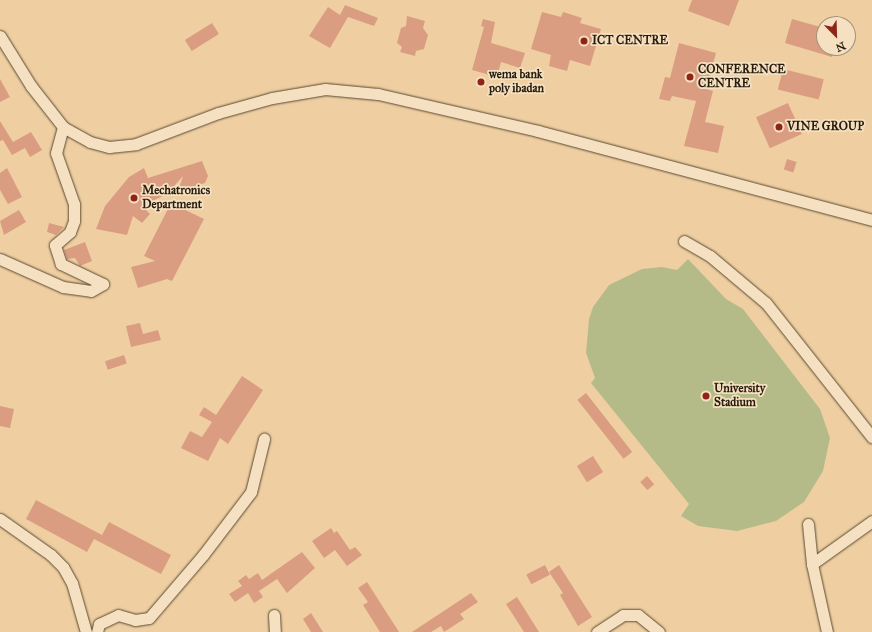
<!DOCTYPE html>
<html>
<head>
<meta charset="utf-8">
<style>
	body { margin:0 }
	#map { position:relative; width:872px; height:632px; overflow:hidden; background:#efcfa1; font-family:"IM FELL Great Primer",serif }
	div>[style] { position:absolute }
	.green>* { inset:0; background:#b5bb88 }
	.building>* { inset:0; background:#da9d81; transform-origin:0 0 }
	.roads { filter:drop-shadow(0 0 1px #5a4931) drop-shadow(0 0 1px #5a4931) }
	.minor>* { height:11px; margin:-5.5px; padding:0 5.5px; transform-origin:5.5px; border-radius:5.5px; background:#f5e0c2 }
	.dots>* { width:11px; height:11px; translate:-50% -50%; box-sizing:border-box; border:2px solid #f5e0c2; border-radius:50% }
	span { translate:-50% -50%; white-space:nowrap; text-align:center; line-height:1.15; -webkit-text-stroke:3.5px #f5e0c2; paint-order:stroke }
	.poi-label { font-size:12px; color:#281c0c; font-weight:700 }
	.left { translate:0 -50%; text-align:left }
	.north { position:absolute; left:816px; top:16px; width:40px; height:40px; box-sizing:border-box; background:#f5e0c2; border:1px solid #a39279; border-radius:50%; rotate:157deg; font-size:11px; font-weight:700; line-height:16px; text-align:center; color:#281c0c }
	.north::after { content:''; display:block; margin:auto; width:14px; height:18px; background:#8f2418; clip-path:polygon(50% 0,100% 100%,50% 72%,0 100%) }
</style>
</head>
<body>
<div id="map">
	<div class="green">
		<i style="clip-path:polygon(688px 259px,726px 299px,743px 309px,820px 409px,830px 438px,823px 471px,804px 502px,776px 521px,737px 531px,698px 526px,681px 516px,689px 504px,591px 383px,595px 378px,586px 353px,589px 319px,593px 307px,609px 285px,642px 269px,662px 267px,677px 270px)"></i>
	</div>
	<div class="building">
		<i style="clip-path:polygon(692px 0,739px 0,729px 26px,688px 11px)"></i>
		<i style="clip-path:polygon(345px 5px,378px 18px,374px 26px,348px 17px,330px 48px,309px 36px,328px 7px,340px 15px)"></i>
		<i style="clip-path:polygon(542px 12px,561px 17px,563px 12px,582px 18px,580px 23px,601px 29px,590px 66px,570px 60px,567px 71px,549px 66px,551px 55px,531px 49px)"></i>
		<i style="clip-path:polygon(407px 16px,425px 21px,423px 28px,428px 35px,424px 49px,416px 51px,415px 56px,400px 52px,402px 47px,397px 43px,401px 28px,406px 26px)"></i>
		<i style="clip-path:polygon(483px 19px,495px 22px,491px 43px,525px 53px,520px 68px,501px 62px,497px 77px,472px 70px,484px 27px,481px 26px)"></i>
		<i style="clip-path:polygon(792px 19px,824px 28px,824px 48px,834px 48px,832px 57px,785px 43px)"></i>
		<i style="left:212px;top:23px;width:13px;height:32px;rotate:58deg"></i>
		<i style="clip-path:polygon(679px 43px,716px 53px,706px 89px,713px 91px,705px 122px,724px 126px,718px 153px,684px 146px,696px 101px,672px 96px,670px 101px,659px 99px,665px 77px,670px 78px)"></i>
		<i style="left:783px;top:69px;width:42px;height:21px;rotate:14deg"></i>
		<i style="clip-path:polygon(0 79px,10px 97px,0 102px)"></i>
		<i style="left:788px;top:103px;width:34px;height:35px;rotate:66deg"></i>
		<i style="clip-path:polygon(0 121px,13px 142px,31px 132px,42px 150px,30px 157px,25px 148px,12px 155px,3px 140px,0 141px)"></i>
		<i style="left:787px;top:159px;width:10px;height:11px;rotate:17deg"></i>
		<i style="clip-path:polygon(202px 161px,208px 176px,205px 183px,178px 191px,183px 176px,167px 194px,142px 206px,150px 214px,142px 223px,133px 216px,127px 235px,96px 229px,105px 206px,129px 177px,144px 168px,148px 178px)"></i>
		<i style="clip-path:polygon(7px 168px,22px 197px,8px 204px,0 190px,0 173px)"></i>
		<i style="clip-path:polygon(171px 203px,204px 219px,172px 281px,167px 279px,138px 288px,131px 267px,155px 261px,144px 256px)"></i>
		<i style="clip-path:polygon(19px 210px,26px 222px,4px 235px,0 221px)"></i>
		<i style="clip-path:polygon(49px 223px,64px 227px,56px 235px,47px 232px)"></i>
		<i style="clip-path:polygon(85px 242px,92px 261px,80px 266px,75px 258px,67px 259px,64px 250px)"></i>
		<i style="clip-path:polygon(140px 323px,143px 334px,158px 330px,161px 340px,131px 347px,126px 326px)"></i>
		<i style="left:124px;top:355px;width:9px;height:20px;rotate:72deg"></i>
		<i style="clip-path:polygon(242px 376px,263px 390px,228px 444px,220px 438px,208px 461px,181px 448px,190px 431px,202px 437px,212px 422px,199px 415px,204px 407px,216px 415px)"></i>
		<i style="left:586px;top:393px;width:75px;height:11px;rotate:52deg"></i>
		<i style="clip-path:polygon(0 406px,14px 409px,10px 428px,0 426px)"></i>
		<i style="left:593px;top:456px;width:19px;height:19px;rotate:58deg"></i>
		<i style="left:647px;top:476px;width:11px;height:9px;rotate:49deg"></i>
		<i style="clip-path:polygon(36px 500px,102px 535px,109px 522px,171px 555px,161px 574px,94px 539px,87px 552px,26px 519px)"></i>
		<i style="clip-path:polygon(331px 528px,334px 533px,337px 531px,350px 550px,355px 547px,362px 555px,347px 566px,335px 550px,324px 558px,312px 541px)"></i>
		<i style="clip-path:polygon(302px 552px,315px 568px,287px 593px,277px 579px,259px 591px,263px 597px,254px 603px,248px 593px,235px 602px,229px 594px,242px 586px,238px 581px,246px 575px,249px 579px,258px 573px,262px 580px)"></i>
		<i style="left:545px;top:565px;width:11px;height:21px;rotate:63deg"></i>
		<i style="clip-path:polygon(559px 565px,592px 617px,578px 626px,560px 595px,563px 593px,549px 572px)"></i>
		<i style="clip-path:polygon(367px 582px,399px 632px,380px 632px,363px 605px,368px 602px,358px 588px)"></i>
		<i style="clip-path:polygon(471px 593px,478px 602px,460px 614px,464px 619px,444px 632px,441px 626px,431px 632px,412px 632px)"></i>
		<i style="clip-path:polygon(517px 597px,539px 632px,524px 632px,506px 604px)"></i>
		<i style="clip-path:polygon(311px 613px,323px 632px,311px 632px,303px 619px)"></i>
	</div>
	<div class="roads">
		<div class="minor">
			<i style="left:0;top:36px;width:59px;rotate:58.2deg"></i>
			<i style="left:31px;top:86px;width:52px;rotate:52deg"></i>
			<i style="left:63px;top:127px;width:31px;rotate:29deg"></i>
			<i style="left:90px;top:142px;width:20px;rotate:15deg"></i>
			<i style="left:109px;top:147px;width:27px;rotate:-6deg"></i>
			<i style="left:136px;top:144px;width:88px;rotate:-20.7deg"></i>
			<i style="left:218px;top:113px;width:56px;rotate:-15.5deg"></i>
			<i style="left:272px;top:98px;width:54px;rotate:-9.6deg"></i>
			<i style="left:325px;top:89px;width:53px;rotate:5.4deg"></i>
			<i style="left:378px;top:94px;width:164px;rotate:13deg"></i>
			<i style="left:538px;top:131px;width:346px;rotate:14.9deg"></i>
			<i style="left:684px;top:241px;width:30px;rotate:30deg"></i>
			<i style="left:710px;top:256px;width:73px;rotate:40deg"></i>
			<i style="left:766px;top:303px;width:171px;rotate:51.7deg"></i>
			<i style="left:0;top:259px;width:69px;rotate:24deg"></i>
			<i style="left:63px;top:287px;width:28px;rotate:8deg"></i>
			<i style="left:91px;top:291px;width:14px;rotate:-30deg"></i>
			<i style="left:103px;top:284px;width:47px;rotate:-154.5deg"></i>
			<i style="left:61px;top:264px;width:20px;rotate:-108deg"></i>
			<i style="left:55px;top:245px;width:20px;rotate:-41deg"></i>
			<i style="left:70px;top:232px;width:12px;rotate:-70deg"></i>
			<i style="left:74px;top:221px;width:17px;rotate:-90deg"></i>
			<i style="left:74px;top:204px;width:54px;rotate:-109.4deg"></i>
			<i style="left:56px;top:153px;width:27px;rotate:-75deg"></i>
			<i style="left:0;top:519px;width:62px;rotate:35.2deg"></i>
			<i style="left:51px;top:555px;width:17px;rotate:45deg"></i>
			<i style="left:63px;top:567px;width:18px;rotate:61deg"></i>
			<i style="left:72px;top:583px;width:51px;rotate:74.1deg"></i>
			<i style="left:808px;top:524px;width:40px;rotate:84.3deg"></i>
			<i style="left:812px;top:564px;width:70px;rotate:77.6deg"></i>
			<i style="left:812px;top:564px;width:74px;rotate:-35.6deg"></i>
			<i style="left:274px;top:615px;width:17px;rotate:87deg"></i>
			<i style="left:97px;top:632px;width:8px;rotate:-76deg"></i>
			<i style="left:99px;top:624px;width:21px;rotate:-25deg"></i>
			<i style="left:118px;top:615px;width:18px;rotate:16deg"></i>
			<i style="left:135px;top:620px;width:14px;rotate:-8deg"></i>
			<i style="left:149px;top:618px;width:83px;rotate:-49.4deg"></i>
			<i style="left:203px;top:555px;width:79px;rotate:-52.7deg"></i>
			<i style="left:251px;top:492px;width:55px;rotate:-76.2deg"></i>
			<i style="left:597px;top:632px;width:31px;rotate:-33deg"></i>
			<i style="left:623px;top:615px;width:15px"></i>
			<i style="left:638px;top:615px;width:27px;rotate:39deg"></i>
		</div>
	</div>
	<div class="dots">
		<i style="left:584px;top:41px;background:#8f2418"></i>
		<i style="left:690px;top:77px;background:#8f2418"></i>
		<i style="left:481px;top:82px;background:#8f2418"></i>
		<i style="left:779px;top:127px;background:#8f2418"></i>
		<i style="left:134px;top:198px;background:#8f2418"></i>
		<i style="left:706px;top:396px;background:#8f2418"></i>
	</div>
	<div class="poi-label">
		<span class="left" style="left:592px;top:41px">ICT CENTRE</span>
		<span class="left" style="left:698px;top:77px">CONFERENCE<br>CENTRE</span>
		<span class="left" style="left:489px;top:82px">wema bank<br>poly ibadan</span>
		<span class="left" style="left:787px;top:127px">VINE GROUP</span>
		<span class="left" style="left:142px;top:198px">Mechatronics<br>Department</span>
		<span class="left" style="left:714px;top:396px">University<br>Stadium</span>
	</div>
	<div class="north">N</div>
</div>
</body>
</html>
